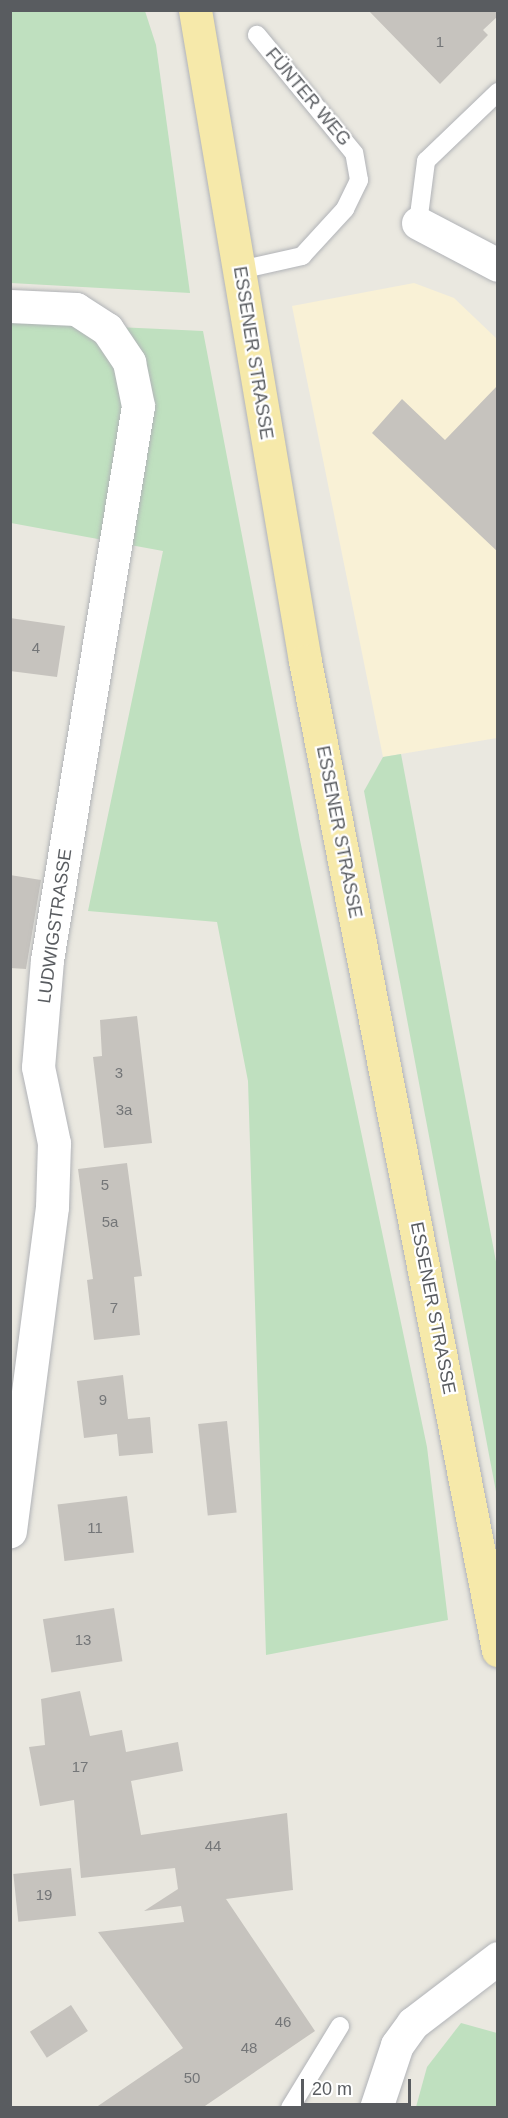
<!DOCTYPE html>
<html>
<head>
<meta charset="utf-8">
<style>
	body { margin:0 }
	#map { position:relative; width:508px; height:2118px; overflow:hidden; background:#eae8e0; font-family:Helvetica,sans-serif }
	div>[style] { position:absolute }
	.commercial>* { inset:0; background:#f9f1d6 }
	.green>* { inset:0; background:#bfe0bf }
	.building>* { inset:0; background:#c6c3be; transform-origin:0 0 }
	.roads { filter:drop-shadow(0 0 2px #b1b3b7) drop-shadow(0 0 2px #b1b3b7) }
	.service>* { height:18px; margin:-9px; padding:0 9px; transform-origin:9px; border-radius:9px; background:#fff }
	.minor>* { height:33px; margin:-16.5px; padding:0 16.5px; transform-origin:16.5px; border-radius:16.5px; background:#fff }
	.secondary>* { height:33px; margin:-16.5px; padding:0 16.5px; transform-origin:16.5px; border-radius:16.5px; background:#fff }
	.primary>* { height:33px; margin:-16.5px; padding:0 16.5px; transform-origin:16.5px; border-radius:16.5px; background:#f6e9aa }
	span { translate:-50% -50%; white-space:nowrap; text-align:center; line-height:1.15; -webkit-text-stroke:4.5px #fff; paint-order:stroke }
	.number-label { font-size:15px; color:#747678 }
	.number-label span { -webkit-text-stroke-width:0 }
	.street-label { font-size:18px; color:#595c60 }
	.frame { position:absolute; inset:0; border:12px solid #595c60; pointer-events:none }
	.scale { position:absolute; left:301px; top:2079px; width:110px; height:27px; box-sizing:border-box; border:3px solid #595c60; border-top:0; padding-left:8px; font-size:18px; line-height:21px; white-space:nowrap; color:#595c60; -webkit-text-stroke:4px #fff; paint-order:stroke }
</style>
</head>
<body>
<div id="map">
	<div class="commercial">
		<i style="clip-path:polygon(414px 283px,454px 298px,497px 339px,497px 738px,383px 757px,292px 306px)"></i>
	</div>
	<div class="green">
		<i style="clip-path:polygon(10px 11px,145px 11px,156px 45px,190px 293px,11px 283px)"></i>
		<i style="clip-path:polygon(10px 322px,203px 331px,300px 840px,427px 1447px,448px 1620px,266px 1655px,248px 1081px,217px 922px,88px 911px,163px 551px,11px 523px)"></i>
		<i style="clip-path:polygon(401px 754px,497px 1267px,497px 1497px,364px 791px,383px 757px)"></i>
		<i style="clip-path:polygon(461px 2023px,497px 2033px,497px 2107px,416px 2107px,427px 2067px)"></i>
	</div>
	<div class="building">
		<i style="clip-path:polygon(368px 10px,498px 10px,498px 16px,483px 30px,488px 35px,440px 84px)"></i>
		<i style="clip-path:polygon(498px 385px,498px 552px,372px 433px,402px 399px,445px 440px)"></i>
		<i style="clip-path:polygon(10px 618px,65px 626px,57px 677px,10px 671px)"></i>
		<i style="clip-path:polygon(10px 875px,41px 880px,26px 969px,10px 968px)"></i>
		<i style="clip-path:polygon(137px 1016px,152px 1143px,104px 1148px,93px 1057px,102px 1056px,100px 1020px)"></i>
		<i style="clip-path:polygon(127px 1163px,142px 1276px,134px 1277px,140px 1335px,94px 1340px,87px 1280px,93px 1279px,78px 1169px)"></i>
		<i style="clip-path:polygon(123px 1375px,128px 1419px,150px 1417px,153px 1453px,119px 1456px,117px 1434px,84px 1438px,77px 1381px)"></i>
		<i style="left:227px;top:1421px;width:92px;height:29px;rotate:84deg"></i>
		<i style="left:127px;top:1496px;width:57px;height:70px;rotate:83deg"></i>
		<i style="left:114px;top:1608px;width:54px;height:72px;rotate:81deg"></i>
		<i style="clip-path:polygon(80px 1691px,90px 1736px,122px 1730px,126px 1752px,178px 1742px,183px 1771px,131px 1781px,141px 1835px,287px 1813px,293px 1890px,226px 1899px,315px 2031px,202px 2108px,95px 2108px,183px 2048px,98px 1932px,184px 1922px,181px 1906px,144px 1911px,178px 1889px,175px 1868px,81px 1878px,74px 1800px,40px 1806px,29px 1747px,45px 1745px,41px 1699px)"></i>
		<i style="left:71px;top:1868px;width:48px;height:58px;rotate:84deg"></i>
		<i style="left:71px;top:2005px;width:31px;height:49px;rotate:57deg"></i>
	</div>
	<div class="roads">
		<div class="service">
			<i style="left:418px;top:223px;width:63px;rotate:-82.6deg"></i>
			<i style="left:426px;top:161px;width:100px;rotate:-43.8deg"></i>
			<i style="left:240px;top:270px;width:64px;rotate:-12.7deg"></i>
			<i style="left:302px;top:256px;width:64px;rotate:-47.5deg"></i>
			<i style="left:345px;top:209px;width:32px;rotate:-64deg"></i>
			<i style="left:359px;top:180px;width:27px;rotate:-100deg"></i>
			<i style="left:354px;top:153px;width:153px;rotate:-129.4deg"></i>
			<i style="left:290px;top:2108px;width:96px;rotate:-58.6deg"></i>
		</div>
		<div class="minor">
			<i style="left:418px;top:223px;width:90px;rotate:27.7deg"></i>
			<i style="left:10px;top:306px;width:66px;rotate:2.6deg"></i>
			<i style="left:76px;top:309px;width:37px;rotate:33deg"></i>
			<i style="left:107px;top:329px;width:40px;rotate:56deg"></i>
			<i style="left:129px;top:362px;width:45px;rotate:78.4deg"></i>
			<i style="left:138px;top:406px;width:561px;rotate:99.33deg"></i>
			<i style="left:47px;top:960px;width:107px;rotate:94.8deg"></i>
			<i style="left:38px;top:1067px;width:78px;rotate:78.1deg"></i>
			<i style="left:54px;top:1143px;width:64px;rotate:91.8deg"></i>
			<i style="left:52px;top:1207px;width:327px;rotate:97.4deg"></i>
		</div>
		<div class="secondary">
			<i style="left:376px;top:2108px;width:66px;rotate:-71.6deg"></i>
			<i style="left:397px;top:2045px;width:27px;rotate:-54deg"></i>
			<i style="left:413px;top:2023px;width:107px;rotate:-37.4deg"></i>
		</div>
		<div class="primary">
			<i style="left:195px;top:10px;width:660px;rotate:80.41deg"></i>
			<i style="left:305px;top:661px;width:1008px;rotate:78.96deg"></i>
		</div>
	</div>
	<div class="number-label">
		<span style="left:440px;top:42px">1</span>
		<span style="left:36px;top:648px">4</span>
		<span style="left:119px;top:1073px">3</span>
		<span style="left:124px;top:1110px">3a</span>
		<span style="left:105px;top:1185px">5</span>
		<span style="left:110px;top:1222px">5a</span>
		<span style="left:114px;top:1308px">7</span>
		<span style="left:103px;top:1400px">9</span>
		<span style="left:95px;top:1528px">11</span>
		<span style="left:83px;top:1640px">13</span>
		<span style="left:80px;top:1767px">17</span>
		<span style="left:213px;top:1846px">44</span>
		<span style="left:44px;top:1895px">19</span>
		<span style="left:283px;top:2022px">46</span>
		<span style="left:249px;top:2048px">48</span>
		<span style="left:192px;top:2078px">50</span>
	</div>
	<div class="street-label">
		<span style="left:308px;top:97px;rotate:50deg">FÜNTER WEG</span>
		<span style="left:253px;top:353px;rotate:81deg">ESSENER STRASSE</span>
		<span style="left:339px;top:832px;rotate:79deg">ESSENER STRASSE</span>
		<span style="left:55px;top:926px;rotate:-82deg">LUDWIGSTRASSE</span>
		<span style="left:433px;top:1308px;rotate:79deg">ESSENER STRASSE</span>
	</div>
	<div class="frame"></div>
	<div class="scale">20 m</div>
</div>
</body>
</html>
